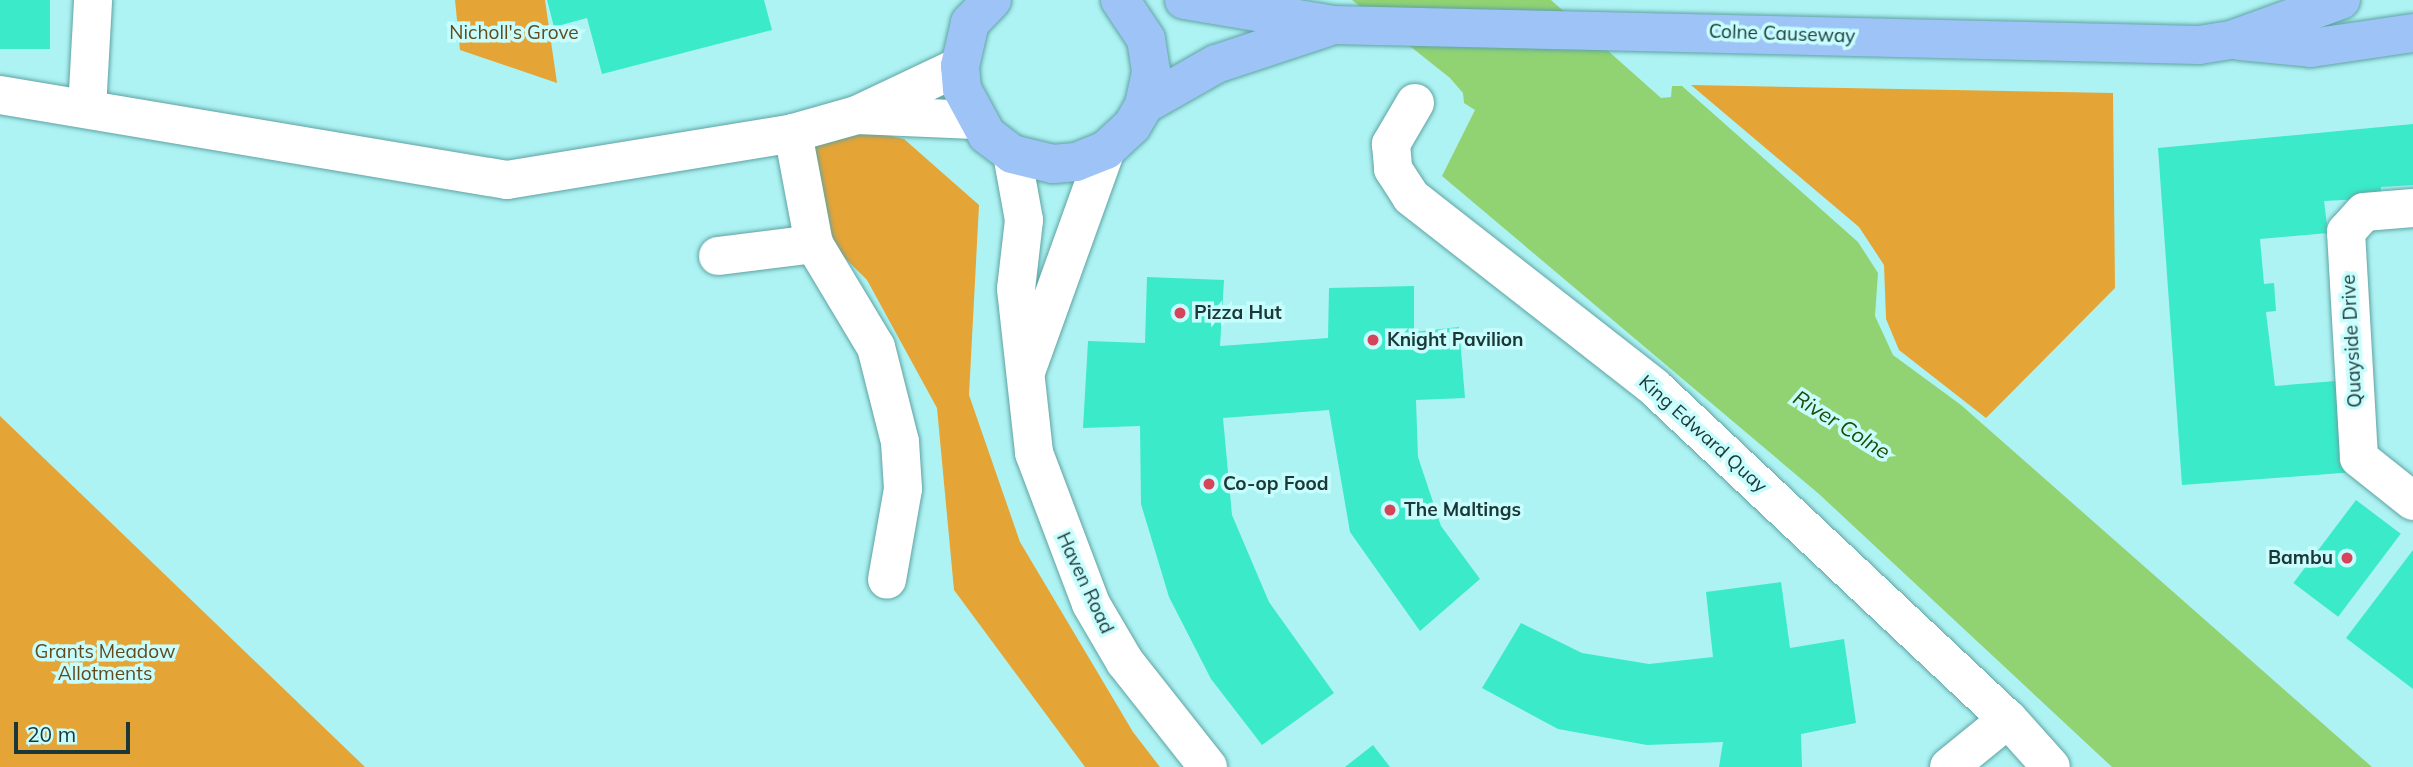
<!DOCTYPE html>
<html>
<head>
<meta charset="utf-8">
<style>
	body { margin:0 }
	#map { position:relative; width:2413px; height:767px; overflow:hidden; background:#aef3f3; font-family:Mulish,sans-serif }
	div>[style] { position:absolute }
	.green>* { inset:0; background:#e5a436 }
	.water>* { inset:0; background:#91d372 }
	.building>* { inset:0; background:#3aeac8; transform-origin:0 0 }
	.roads { filter:drop-shadow(0 0 2px #5fa3a3) drop-shadow(0 0 2px #5fa3a3) }
	.minor>* { height:38px; margin:-19px; padding:0 19px; transform-origin:19px; border-radius:19px; background:#fff }
	.major>* { height:38px; margin:-19px; padding:0 19px; transform-origin:19px; border-radius:19px; background:#9ec4f7 }
	.dots>* { width:19px; height:19px; translate:-50% -50%; box-sizing:border-box; border:4px solid #c7fdfd; border-radius:50% }
	span { translate:-50% -50%; white-space:nowrap; text-align:center; line-height:1.15; -webkit-text-stroke:7px #c7fdfd; paint-order:stroke }
	.park-label { font-size:19px; color:#64491d }
	.street-label { font-size:19px; color:#1b3737 }
	.poi-label { font-size:19px; color:#1b3737; font-weight:700 }
	.left { translate:0 -50%; text-align:left }
	.right { translate:-100% -50%; text-align:right }
	.water-label { font-size:21px; color:#214a04; font-style:italic }
	.scale { position:absolute; left:14px; top:722px; width:116px; height:32px; box-sizing:border-box; border:4px solid #1b3737; border-top:0; padding-left:9px; font-size:21px; line-height:24px; white-space:nowrap; color:#1b3737; -webkit-text-stroke:5px #c7fdfd; paint-order:stroke }
</style>
</head>
<body>
<div id="map">
	<div class="green">
		<i style="clip-path:polygon(455px 0,545px 0,557px 83px,460px 50px)"></i>
		<i style="clip-path:polygon(1691px 85px,2113px 93px,2115px 288px,1986px 418px,1899px 350px,1886px 319px,1884px 265px,1859px 227px)"></i>
		<i style="clip-path:polygon(857px 128px,904px 139px,979px 205px,969px 395px,1020px 542px,1133px 732px,1160px 767px,1085px 767px,954px 590px,937px 408px,867px 280px,825px 238px,814px 142px)"></i>
		<i style="clip-path:polygon(0 416px,365px 767px,0 767px)"></i>
	</div>
	<div class="water">
		<i style="clip-path:polygon(1352px 0,1551px 0,1661px 98px,1671px 97px,1672px 86px,1682px 86px,1858px 242px,1878px 273px,1875px 316px,1893px 355px,1961px 405px,2372px 767px,2112px 767px,1819px 494px,1442px 176px,1475px 110px,1464px 103px,1463px 93px,1450px 78px)"></i>
	</div>
	<div class="building">
		<i style="left:0;top:0;width:50px;height:49px"></i>
		<i style="clip-path:polygon(547px 0,764px 0,772px 30px,602px 74px,587px 18px,554px 27px)"></i>
		<i style="clip-path:polygon(2413px 124px,2413px 185px,2381px 187px,2381px 198px,2324px 201px,2328px 233px,2260px 239px,2264px 284px,2274px 283px,2276px 311px,2266px 312px,2275px 386px,2348px 380px,2355px 472px,2182px 485px,2158px 148px)"></i>
		<i style="clip-path:polygon(1147px 277px,1224px 280px,1220px 346px,1328px 338px,1329px 288px,1414px 286px,1414px 332px,1459px 327px,1465px 398px,1416px 400px,1418px 457px,1441px 526px,1480px 579px,1420px 631px,1350px 532px,1329px 410px,1223px 418px,1232px 515px,1269px 602px,1334px 693px,1262px 745px,1211px 679px,1169px 597px,1141px 504px,1140px 426px,1083px 428px,1088px 341px,1145px 343px)"></i>
		<i style="left:2356px;top:500px;width:56px;height:104px;rotate:37deg"></i>
		<i style="clip-path:polygon(2413px 550px,2413px 689px,2346px 638px)"></i>
		<i style="clip-path:polygon(1781px 582px,1790px 648px,1844px 639px,1856px 723px,1801px 734px,1802px 767px,1719px 767px,1723px 742px,1647px 745px,1558px 729px,1482px 688px,1521px 623px,1582px 653px,1649px 664px,1713px 657px,1706px 592px)"></i>
		<i style="clip-path:polygon(1373px 745px,1390px 767px,1345px 767px)"></i>
	</div>
	<div class="roads">
		<div class="minor">
			<i style="left:0;top:95px;width:514px;rotate:9.52deg"></i>
			<i style="left:507px;top:180px;width:290px;rotate:-9.3deg"></i>
			<i style="left:793px;top:133px;width:66px;rotate:-15.7deg"></i>
			<i style="left:857px;top:115px;width:114px;rotate:-25.4deg"></i>
			<i style="left:1415px;top:103px;width:48px;rotate:120.3deg"></i>
			<i style="left:1391px;top:144px;width:25px;rotate:85deg"></i>
			<i style="left:1393px;top:169px;width:33px;rotate:57deg"></i>
			<i style="left:1411px;top:197px;width:308px;rotate:38deg"></i>
			<i style="left:1654px;top:387px;width:485px;rotate:43.2deg"></i>
			<i style="left:2008px;top:719px;width:64px;rotate:48.1deg"></i>
			<i style="left:87px;top:109px;width:109px;rotate:-86.8deg"></i>
			<i style="left:857px;top:115px;width:118px;rotate:2.4deg"></i>
			<i style="left:793px;top:133px;width:113px;rotate:79.3deg"></i>
			<i style="left:814px;top:244px;width:120px;rotate:59deg"></i>
			<i style="left:876px;top:347px;width:98px;rotate:75.8deg"></i>
			<i style="left:900px;top:442px;width:47px;rotate:86.3deg"></i>
			<i style="left:903px;top:489px;width:92px;rotate:100deg"></i>
			<i style="left:1012px;top:154px;width:67px;rotate:79.7deg"></i>
			<i style="left:1024px;top:220px;width:69px;rotate:96.6deg"></i>
			<i style="left:1016px;top:289px;width:165px;rotate:83.7deg"></i>
			<i style="left:1034px;top:453px;width:161px;rotate:69.3deg"></i>
			<i style="left:1091px;top:604px;width:67px;rotate:59.6deg"></i>
			<i style="left:1125px;top:662px;width:134px;rotate:51.7deg"></i>
			<i style="left:2413px;top:208px;width:49px;rotate:175.3deg"></i>
			<i style="left:2364px;top:212px;width:27px;rotate:132deg"></i>
			<i style="left:2346px;top:232px;width:226px;rotate:86.7deg"></i>
			<i style="left:2359px;top:458px;width:69px;rotate:38.5deg"></i>
			<i style="left:718px;top:256px;width:97px;rotate:-7.1deg"></i>
			<i style="left:1027px;top:369px;width:233px;rotate:-70.2deg"></i>
			<i style="left:1949px;top:767px;width:76px;rotate:-39.1deg"></i>
		</div>
		<div class="major">
			<i style="left:992px;top:0;width:32px;rotate:134deg"></i>
			<i style="left:970px;top:23px;width:44px;rotate:103.1deg"></i>
			<i style="left:960px;top:66px;width:23px;rotate:85deg"></i>
			<i style="left:962px;top:89px;width:52px;rotate:61.5deg"></i>
			<i style="left:987px;top:135px;width:31px;rotate:37deg"></i>
			<i style="left:1012px;top:154px;width:42px;rotate:13.7deg"></i>
			<i style="left:1053px;top:164px;width:23px;rotate:-5deg"></i>
			<i style="left:1076px;top:162px;width:32px;rotate:-22deg"></i>
			<i style="left:1106px;top:150px;width:35px;rotate:-43deg"></i>
			<i style="left:1132px;top:126px;width:24px;rotate:-60deg"></i>
			<i style="left:1144px;top:105px;width:35px;rotate:-78deg"></i>
			<i style="left:1151px;top:71px;width:32px;rotate:-99deg"></i>
			<i style="left:1146px;top:39px;width:47px;rotate:-123.7deg"></i>
			<i style="left:1184px;top:0;width:151px;rotate:9.5deg"></i>
			<i style="left:1333px;top:25px;width:866px;rotate:1.32deg"></i>
			<i style="left:2199px;top:45px;width:32px;rotate:-9deg"></i>
			<i style="left:2231px;top:40px;width:117px;rotate:-20deg"></i>
			<i style="left:2240px;top:41px;width:71px;rotate:5.6deg"></i>
			<i style="left:2311px;top:48px;width:103px;rotate:-8.4deg"></i>
			<i style="left:1144px;top:105px;width:83px;rotate:-29.7deg"></i>
			<i style="left:1216px;top:64px;width:118px;rotate:-18.3deg"></i>
		</div>
	</div>
	<div class="dots">
		<i style="left:1180px;top:313px;background:#d54459"></i>
		<i style="left:1373px;top:340px;background:#d54459"></i>
		<i style="left:1209px;top:484px;background:#d54459"></i>
		<i style="left:1390px;top:510px;background:#d54459"></i>
		<i style="left:2347px;top:558px;background:#d54459"></i>
	</div>
	<div class="park-label">
		<span style="left:514px;top:33px">Nicholl's Grove</span>
		<span style="left:105px;top:663px">Grants Meadow<br>Allotments</span>
	</div>
	<div class="street-label">
		<span style="left:1782px;top:34px;rotate:2deg">Colne Causeway</span>
		<span style="left:2352px;top:341px;rotate:-93deg">Quayside Drive</span>
		<span style="left:1703px;top:434px;rotate:42deg">King Edward Quay</span>
		<span style="left:1085px;top:583px;rotate:65deg">Haven Road</span>
	</div>
	<div class="poi-label">
		<span class="left" style="left:1194px;top:313px">Pizza Hut</span>
		<span class="left" style="left:1387px;top:340px">Knight Pavilion</span>
		<span class="left" style="left:1223px;top:484px">Co-op Food</span>
		<span class="left" style="left:1404px;top:510px">The Maltings</span>
		<span class="right" style="left:2333px;top:558px">Bambu</span>
	</div>
	<div class="water-label">
		<span style="left:1842px;top:424px;rotate:32deg">River Colne</span>
	</div>
	<div class="scale">20 m</div>
</div>
</body>
</html>
